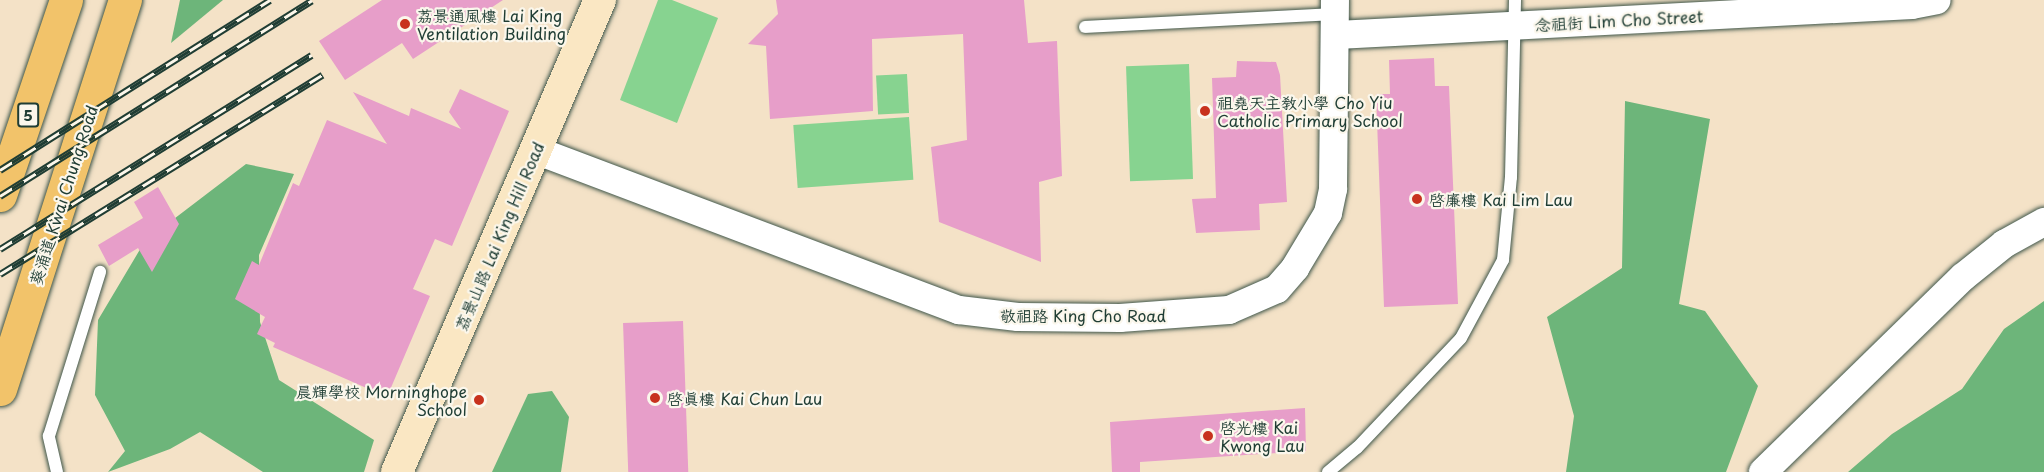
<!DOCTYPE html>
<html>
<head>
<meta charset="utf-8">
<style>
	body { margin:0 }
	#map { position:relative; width:2044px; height:472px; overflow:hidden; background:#f4e2c7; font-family:"Playpen Sans","LXGW WenKai TC",sans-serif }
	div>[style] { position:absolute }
	.green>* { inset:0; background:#87d390; transform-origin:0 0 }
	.forest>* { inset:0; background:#6db57a }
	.building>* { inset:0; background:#e79ec9; transform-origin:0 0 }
	.roads { filter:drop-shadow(0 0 2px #3f564a) drop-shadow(0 0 2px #3f564a) }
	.service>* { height:12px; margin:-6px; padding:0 6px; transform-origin:6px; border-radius:6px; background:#fff }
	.tertiary>* { height:28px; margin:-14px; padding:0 14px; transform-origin:14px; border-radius:14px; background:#fff }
	.secondary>* { height:32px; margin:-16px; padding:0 16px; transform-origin:16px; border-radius:16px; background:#fae7c3 }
	.trunk>* { height:33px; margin:-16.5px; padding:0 16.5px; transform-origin:16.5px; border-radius:16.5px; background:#f2c36a }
	.rail>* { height:7px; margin-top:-3.5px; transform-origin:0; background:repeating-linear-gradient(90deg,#fbf7ec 0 14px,#1f3d34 0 28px); box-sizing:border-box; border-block:2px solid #1f3d34 }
	.dots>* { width:16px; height:16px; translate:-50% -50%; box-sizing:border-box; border:3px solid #fbf7ec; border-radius:50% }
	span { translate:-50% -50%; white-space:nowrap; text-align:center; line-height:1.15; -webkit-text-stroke:4.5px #fbf7ec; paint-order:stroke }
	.shield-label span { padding:2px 4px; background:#fbf7ec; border:2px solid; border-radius:4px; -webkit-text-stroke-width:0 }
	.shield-label { font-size:15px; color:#1f3d34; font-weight:700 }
	.poi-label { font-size:16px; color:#1f3d34 }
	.left { translate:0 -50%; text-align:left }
	.right { translate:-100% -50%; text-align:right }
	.street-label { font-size:16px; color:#1f3d34 }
</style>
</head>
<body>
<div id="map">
	<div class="green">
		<i style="clip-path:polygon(658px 0,672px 0,718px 18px,677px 123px,620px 100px)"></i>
		<i style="left:1189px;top:64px;width:115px;height:63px;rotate:88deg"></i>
		<i style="left:907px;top:74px;width:39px;height:31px;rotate:87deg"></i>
		<i style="left:909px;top:117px;width:63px;height:116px;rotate:86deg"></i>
	</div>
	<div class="forest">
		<i style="clip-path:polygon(180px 0,223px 0,171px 43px)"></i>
		<i style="clip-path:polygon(1625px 101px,1710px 119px,1679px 304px,1705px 311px,1758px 386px,1726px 472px,1566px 472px,1574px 416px,1547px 317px,1622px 268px)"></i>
		<i style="clip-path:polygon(246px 164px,294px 174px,259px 255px,260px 322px,279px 380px,374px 440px,364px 472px,263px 472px,200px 432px,170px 449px,108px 472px,125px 451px,95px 395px,98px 320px,145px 241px)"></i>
		<i style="clip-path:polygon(2044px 301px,2044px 472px,1848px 472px,1892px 434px,1962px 389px,2004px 329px)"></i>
		<i style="clip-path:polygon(552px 391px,569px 417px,561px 472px,492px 472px,528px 394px)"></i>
	</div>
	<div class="building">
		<i style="clip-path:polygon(382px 0,503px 0,413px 59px,402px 43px,345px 80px,319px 41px)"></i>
		<i style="clip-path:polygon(776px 0,1024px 0,1028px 43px,1057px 41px,1062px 176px,1039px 182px,1041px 262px,939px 222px,931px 147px,967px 140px,963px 34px,872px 39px,873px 111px,770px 119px,766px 46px,748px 44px,778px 14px)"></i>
		<i style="clip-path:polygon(1434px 58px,1435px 86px,1449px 86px,1458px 304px,1384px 307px,1376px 94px,1390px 94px,1389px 60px)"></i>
		<i style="clip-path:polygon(1237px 61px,1276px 62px,1280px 75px,1287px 202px,1259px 204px,1260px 230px,1196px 233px,1192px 199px,1216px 198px,1212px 78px,1236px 77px)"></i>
		<i style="clip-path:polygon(460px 89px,509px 111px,452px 246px,435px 239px,413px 289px,430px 296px,387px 397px,273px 347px,275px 343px,257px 334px,265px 317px,235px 299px,252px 261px,259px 265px,293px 183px,299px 186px,327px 120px,387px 144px,353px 92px,409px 116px,411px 108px,461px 129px,449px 112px)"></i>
		<i style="clip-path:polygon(158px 187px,179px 224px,152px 272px,138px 248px,109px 266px,98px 245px,143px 218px,134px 202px)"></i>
		<i style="left:683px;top:321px;width:151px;height:60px;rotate:88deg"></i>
		<i style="clip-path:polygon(1305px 408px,1306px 451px,1140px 462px,1140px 472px,1112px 472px,1110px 422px)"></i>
	</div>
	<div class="roads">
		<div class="service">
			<i style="left:1085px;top:27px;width:249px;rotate:-3deg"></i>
			<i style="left:57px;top:472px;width:37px;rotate:-103deg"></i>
			<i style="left:49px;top:436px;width:172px;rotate:-72.7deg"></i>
			<i style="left:1328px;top:472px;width:38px;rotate:-40deg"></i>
			<i style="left:1357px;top:448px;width:151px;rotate:-46.6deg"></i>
			<i style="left:1461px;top:338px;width:89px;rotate:-61.7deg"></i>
			<i style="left:1503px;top:260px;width:83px;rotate:-84.5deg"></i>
			<i style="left:1511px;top:177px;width:177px;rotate:-88.7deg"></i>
		</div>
		<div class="tertiary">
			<i style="left:1337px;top:35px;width:576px;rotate:-2.99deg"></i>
			<i style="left:1912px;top:5px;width:25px;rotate:-11deg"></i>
			<i style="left:535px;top:150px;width:453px;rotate:20.7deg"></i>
			<i style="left:959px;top:310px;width:59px;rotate:6.8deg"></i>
			<i style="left:1018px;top:317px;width:102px;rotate:0.6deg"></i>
			<i style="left:1120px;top:318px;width:109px;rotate:-4.2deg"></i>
			<i style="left:1229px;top:310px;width:52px;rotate:-23.6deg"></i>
			<i style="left:1277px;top:289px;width:28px;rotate:-49deg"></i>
			<i style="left:1295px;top:268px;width:64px;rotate:-59deg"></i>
			<i style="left:1328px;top:213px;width:25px;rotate:-78deg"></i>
			<i style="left:1333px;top:189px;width:189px;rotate:-89.4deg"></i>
			<i style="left:1763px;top:472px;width:279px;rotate:-44.3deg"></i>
			<i style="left:1963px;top:277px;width:53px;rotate:-38.8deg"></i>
			<i style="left:2004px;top:244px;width:46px;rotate:-28.8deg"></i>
		</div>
		<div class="secondary">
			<i style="left:397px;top:472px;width:514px;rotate:-66.73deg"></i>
		</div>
		<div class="trunk">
			<i style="left:0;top:195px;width:206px;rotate:-71.3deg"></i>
			<i style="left:0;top:389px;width:409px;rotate:-72.2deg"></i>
		</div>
	</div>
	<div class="rail">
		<i style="left:0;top:170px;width:319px;rotate:-32.2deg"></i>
		<i style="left:0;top:196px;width:368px;rotate:-32.1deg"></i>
		<i style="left:0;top:249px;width:367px;rotate:-31.9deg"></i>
		<i style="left:0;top:274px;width:379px;rotate:-31.7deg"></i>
	</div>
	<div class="dots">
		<i style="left:405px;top:24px;background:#c8321e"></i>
		<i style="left:1205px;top:111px;background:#c8321e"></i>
		<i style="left:1417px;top:199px;background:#c8321e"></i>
		<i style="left:655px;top:398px;background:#c8321e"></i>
		<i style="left:479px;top:400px;background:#c8321e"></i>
		<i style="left:1208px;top:436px;background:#c8321e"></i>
	</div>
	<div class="shield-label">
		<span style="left:28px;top:115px">5</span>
	</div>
	<div class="poi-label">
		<span class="left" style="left:417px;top:24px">荔景通風樓 Lai King<br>Ventilation Building</span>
		<span class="left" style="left:1217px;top:111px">祖堯天主教小學 Cho Yiu<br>Catholic Primary School</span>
		<span class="left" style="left:1429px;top:199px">啓廉樓 Kai Lim Lau</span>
		<span class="right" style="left:467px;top:400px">晨輝學校 Morninghope<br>School</span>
		<span class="left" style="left:667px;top:398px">啓真樓 Kai Chun Lau</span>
		<span class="left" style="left:1220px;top:436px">啓光樓 Kai<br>Kwong Lau</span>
	</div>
	<div class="street-label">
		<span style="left:1619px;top:20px;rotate:-3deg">念祖街 Lim Cho Street</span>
		<span style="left:63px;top:195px;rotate:-72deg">葵涌道 Kwai Chung Road</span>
		<span style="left:499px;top:236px;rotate:-67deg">荔景山路 Lai King Hill Road</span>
		<span style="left:1083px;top:315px">敬祖路 King Cho Road</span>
	</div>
</div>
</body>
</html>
